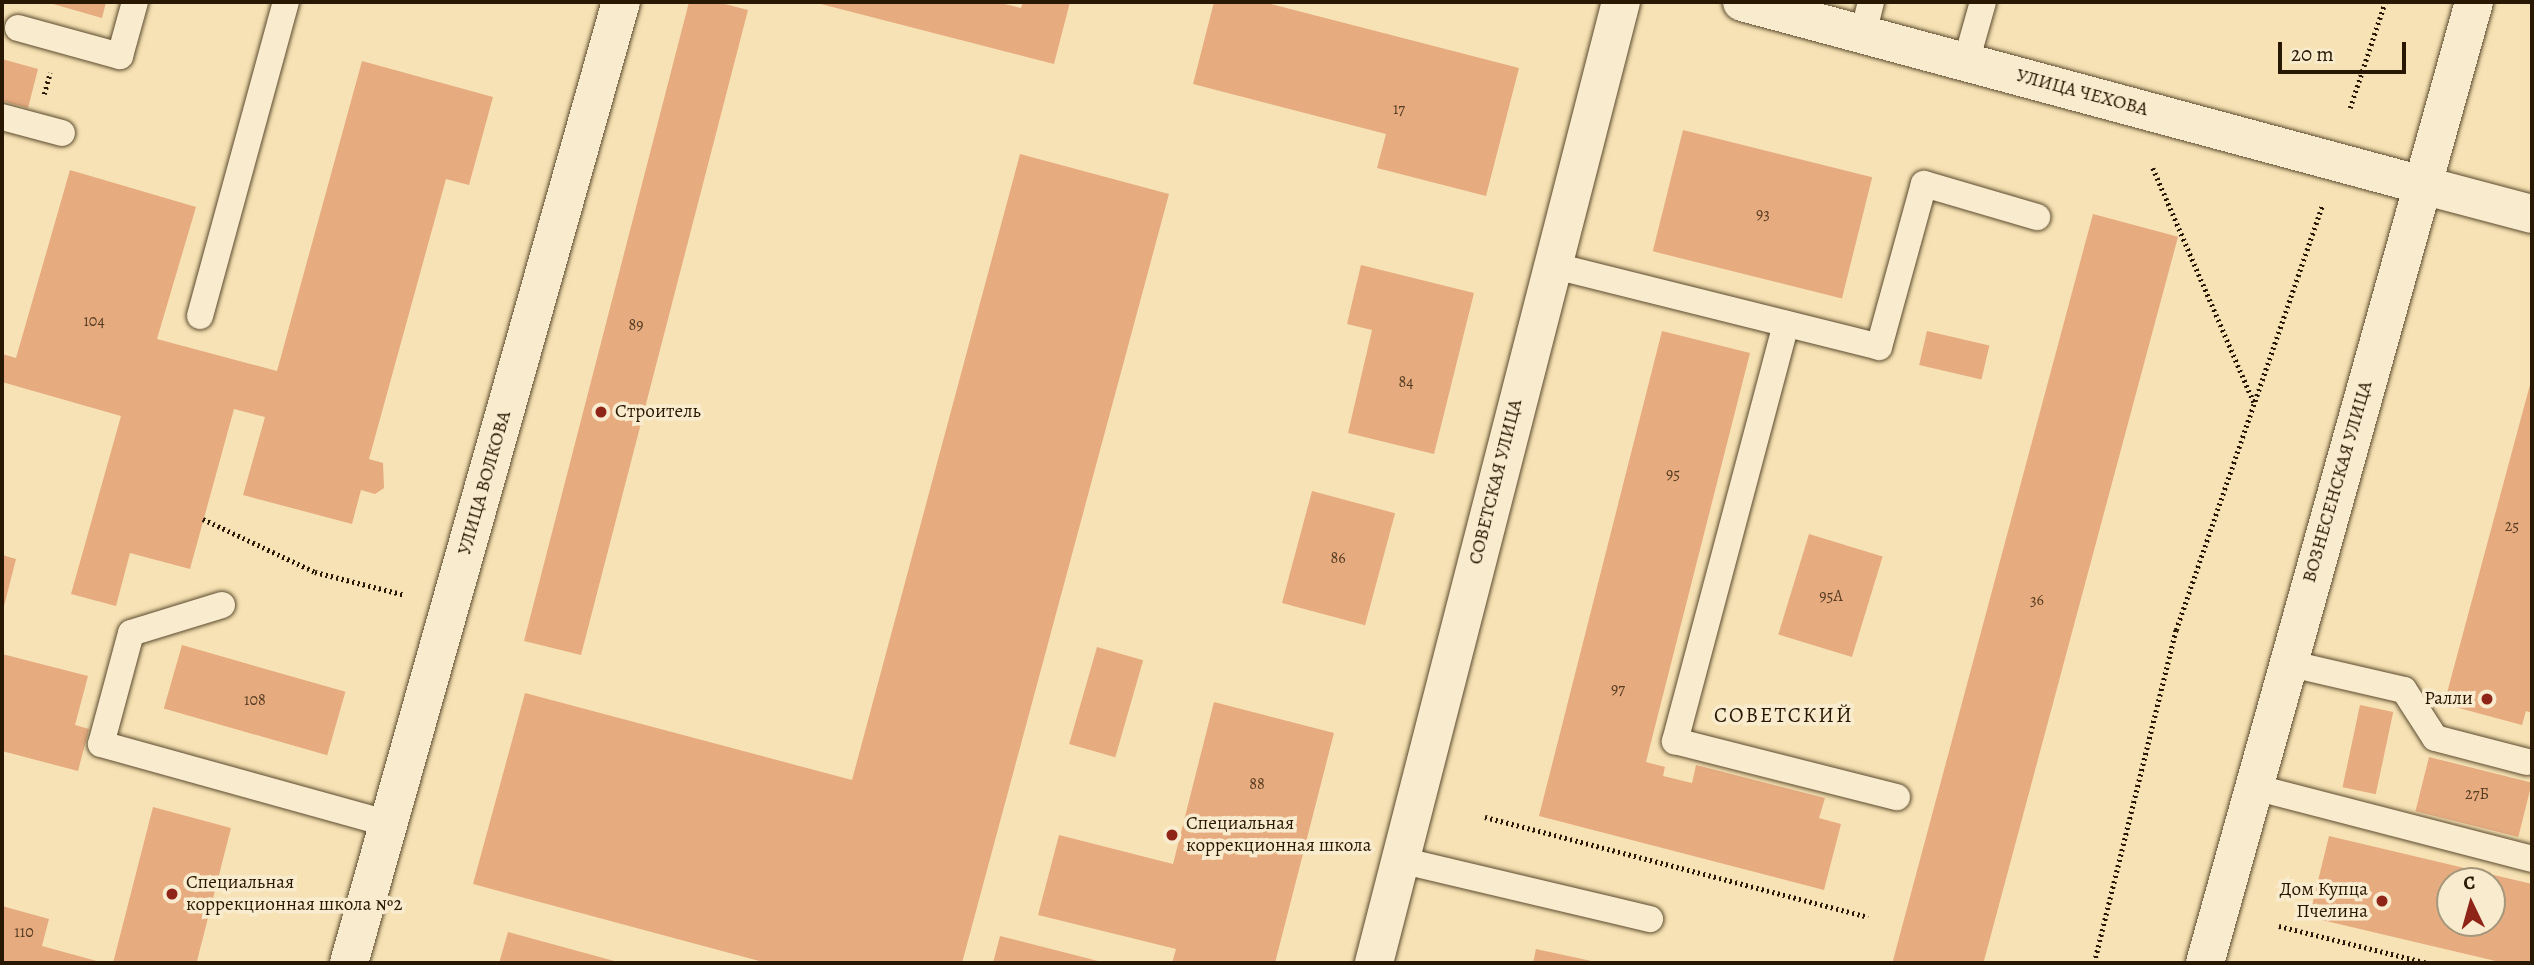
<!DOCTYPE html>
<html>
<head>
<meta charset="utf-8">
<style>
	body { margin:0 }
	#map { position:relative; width:2534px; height:965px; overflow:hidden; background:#f6e2b4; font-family:Alegreya,serif }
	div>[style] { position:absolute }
	.building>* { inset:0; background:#e6ac80; transform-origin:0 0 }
	.path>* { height:4.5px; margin-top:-2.25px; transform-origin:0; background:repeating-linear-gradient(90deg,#281701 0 2px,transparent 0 5.5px) }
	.roads { filter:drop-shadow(0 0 2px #5c4a2e) drop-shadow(0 0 2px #5c4a2e) }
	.lane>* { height:26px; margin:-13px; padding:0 13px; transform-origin:13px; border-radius:13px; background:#f9ecce }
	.street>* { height:38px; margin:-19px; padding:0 19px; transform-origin:19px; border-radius:19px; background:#f9ecce }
	.secondary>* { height:38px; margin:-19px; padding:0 19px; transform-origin:19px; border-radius:19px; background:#f9ecce }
	.dots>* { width:19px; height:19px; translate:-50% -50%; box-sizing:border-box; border:4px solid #f9ecce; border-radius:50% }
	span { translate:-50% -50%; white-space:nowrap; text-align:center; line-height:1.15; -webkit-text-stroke:7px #f9ecce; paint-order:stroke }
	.number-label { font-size:16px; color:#583c21 }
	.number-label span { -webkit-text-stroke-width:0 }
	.street-label { font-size:19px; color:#281701 }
	.poi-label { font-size:19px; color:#281701 }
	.left { translate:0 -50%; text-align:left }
	.right { translate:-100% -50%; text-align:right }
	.neighbourhood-label { font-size:21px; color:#281701; letter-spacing:2px }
	.frame { position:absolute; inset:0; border:4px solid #281701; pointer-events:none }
	.north { position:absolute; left:2436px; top:867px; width:70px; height:70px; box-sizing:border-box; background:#f9ecce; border:2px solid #a5977c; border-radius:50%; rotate:355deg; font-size:19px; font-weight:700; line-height:28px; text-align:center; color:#281701 }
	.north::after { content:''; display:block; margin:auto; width:24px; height:32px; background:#8f2418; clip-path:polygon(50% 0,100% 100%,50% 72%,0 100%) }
	.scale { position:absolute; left:2278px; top:42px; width:128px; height:32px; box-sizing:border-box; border:4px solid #281701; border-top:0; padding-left:9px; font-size:21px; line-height:24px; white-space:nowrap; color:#281701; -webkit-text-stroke:5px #f9ecce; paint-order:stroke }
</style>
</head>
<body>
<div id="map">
	<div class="building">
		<i style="clip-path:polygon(46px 2px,106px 2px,102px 18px)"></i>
		<i style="clip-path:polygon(689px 2px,717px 2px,748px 10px,581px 655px,524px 641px)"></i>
		<i style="clip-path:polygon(813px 2px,997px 2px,1021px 8px,1023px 2px,1070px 2px,1054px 64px)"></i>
		<i style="clip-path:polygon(1214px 2px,1263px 2px,1519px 68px,1486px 196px,1377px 168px,1386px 134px,1193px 84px)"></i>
		<i style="clip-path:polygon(2px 59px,38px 69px,28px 108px,2px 101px)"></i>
		<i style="clip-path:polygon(362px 61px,493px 97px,469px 185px,446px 179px,369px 459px,383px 463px,384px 488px,375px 494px,361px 490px,352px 524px,243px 495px,265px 417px,234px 409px,190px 569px,130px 553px,116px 606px,71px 594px,121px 416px,2px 382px,2px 354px,16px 358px,70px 170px,196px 207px,157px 339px,277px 371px)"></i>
		<i style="left:1683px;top:130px;width:195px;height:125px;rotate:14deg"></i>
		<i style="clip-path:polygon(1020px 154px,1169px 194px,962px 963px,767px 963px,473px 884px,525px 693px,852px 780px)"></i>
		<i style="left:2093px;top:214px;width:88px;height:774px;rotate:15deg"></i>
		<i style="clip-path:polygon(1361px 265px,1474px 293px,1434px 454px,1348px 433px,1372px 330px,1347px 324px)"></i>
		<i style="clip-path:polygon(1662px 331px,1750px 353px,1646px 762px,1665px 767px,1663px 776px,1692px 783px,1696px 765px,1825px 798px,1819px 818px,1841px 824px,1824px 890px,1539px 816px)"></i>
		<i style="left:1927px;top:331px;width:64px;height:35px;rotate:13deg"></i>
		<i style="clip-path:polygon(2531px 381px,2532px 713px,2526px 711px,2522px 725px,2444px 704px)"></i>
		<i style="left:1312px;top:491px;width:86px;height:116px;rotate:15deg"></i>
		<i style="left:1809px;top:534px;width:77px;height:105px;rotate:17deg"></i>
		<i style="clip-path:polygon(2px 555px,16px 559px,3px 610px,2px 610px)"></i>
		<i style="left:182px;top:645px;width:170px;height:66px;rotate:16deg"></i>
		<i style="left:1097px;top:647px;width:48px;height:101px;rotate:16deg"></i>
		<i style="clip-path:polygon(2px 654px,88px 676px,75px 725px,89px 729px,78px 771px,2px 751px)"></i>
		<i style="clip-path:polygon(1214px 702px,1334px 733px,1275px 963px,1172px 963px,1176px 949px,1038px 915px,1059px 835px,1173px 864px)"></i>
		<i style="left:2360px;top:705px;width:34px;height:84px;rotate:12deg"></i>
		<i style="left:2429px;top:757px;width:106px;height:56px;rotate:14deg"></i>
		<i style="clip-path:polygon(153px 807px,231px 828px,197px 961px,204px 963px,113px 963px)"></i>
		<i style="clip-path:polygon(evenodd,2329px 836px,2532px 884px,2532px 963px,2504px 963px,2309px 917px,2329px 836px,2450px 881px,2492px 881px,2492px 923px,2450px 923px,2450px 881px)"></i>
		<i style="clip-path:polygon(2px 906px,49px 919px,42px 946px,104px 963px,2px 963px)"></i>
		<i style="clip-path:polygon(508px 932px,618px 962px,618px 963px,499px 963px)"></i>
		<i style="clip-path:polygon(1000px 936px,1102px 962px,1102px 963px,993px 963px)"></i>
		<i style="clip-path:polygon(1536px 949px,1596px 962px,1596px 963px,1533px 963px)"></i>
	</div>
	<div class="path">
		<i style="left:44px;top:94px;width:22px;rotate:-74deg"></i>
		<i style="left:2350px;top:108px;width:112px;rotate:-71.7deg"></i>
		<i style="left:2153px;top:168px;width:255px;rotate:66.7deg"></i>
		<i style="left:203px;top:519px;width:124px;rotate:25.3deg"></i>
		<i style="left:315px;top:572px;width:93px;rotate:14.3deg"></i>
		<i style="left:1485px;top:817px;width:396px;rotate:14.6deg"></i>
		<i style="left:2279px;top:926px;width:153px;rotate:14deg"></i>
		<i style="left:2094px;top:963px;width:343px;rotate:-76.2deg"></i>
		<i style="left:2176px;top:630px;width:448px;rotate:-71deg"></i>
	</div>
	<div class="roads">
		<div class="lane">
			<i style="left:18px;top:28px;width:106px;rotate:15.4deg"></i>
			<i style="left:120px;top:56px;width:56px;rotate:-74.5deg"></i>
			<i style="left:1863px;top:34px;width:33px;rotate:-76deg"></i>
			<i style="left:1966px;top:62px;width:62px;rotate:-74.2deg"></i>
			<i style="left:2px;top:117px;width:62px;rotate:14.9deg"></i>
			<i style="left:1551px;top:265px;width:338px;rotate:14deg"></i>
			<i style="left:1879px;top:347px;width:169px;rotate:-74.6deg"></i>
			<i style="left:1924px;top:184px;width:118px;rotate:16.3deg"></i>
			<i style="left:200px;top:316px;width:326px;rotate:-74.7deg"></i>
			<i style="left:1786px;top:324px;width:432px;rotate:104.9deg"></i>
			<i style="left:1675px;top:741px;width:229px;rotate:14.2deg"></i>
			<i style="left:222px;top:605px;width:95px;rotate:162.9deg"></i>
			<i style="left:131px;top:633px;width:115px;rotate:105.1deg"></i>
			<i style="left:101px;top:744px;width:299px;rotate:15.5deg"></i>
			<i style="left:2287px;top:663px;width:120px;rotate:13deg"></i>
			<i style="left:2404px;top:690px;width:57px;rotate:57.1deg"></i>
			<i style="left:2435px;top:738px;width:95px;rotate:14.6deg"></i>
			<i style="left:2254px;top:787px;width:287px;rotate:14.5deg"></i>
			<i style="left:1400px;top:860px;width:257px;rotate:13.3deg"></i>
		</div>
		<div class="street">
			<i style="left:2422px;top:185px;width:114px;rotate:14.8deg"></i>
			<i style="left:349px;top:963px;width:999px;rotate:-74.2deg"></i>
		</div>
		<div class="secondary">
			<i style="left:1742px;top:2px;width:704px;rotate:15.06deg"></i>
			<i style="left:1374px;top:963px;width:992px;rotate:-75.59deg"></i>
			<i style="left:2205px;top:963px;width:998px;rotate:-74.36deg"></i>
		</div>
	</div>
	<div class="dots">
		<i style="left:601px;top:412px;background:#8f2418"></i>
		<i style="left:2487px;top:699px;background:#8f2418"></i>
		<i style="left:1172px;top:835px;background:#8f2418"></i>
		<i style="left:172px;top:894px;background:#8f2418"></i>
		<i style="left:2382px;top:901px;background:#8f2418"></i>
	</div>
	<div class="number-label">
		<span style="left:1399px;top:109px">17</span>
		<span style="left:1763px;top:214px">93</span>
		<span style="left:94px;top:321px">104</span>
		<span style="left:636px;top:325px">89</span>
		<span style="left:1406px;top:382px">84</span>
		<span style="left:1673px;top:474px">95</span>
		<span style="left:2512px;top:526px">25</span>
		<span style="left:1338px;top:558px">86</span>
		<span style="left:1831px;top:596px">95А</span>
		<span style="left:2037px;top:600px">36</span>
		<span style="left:1618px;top:689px">97</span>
		<span style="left:255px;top:700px">108</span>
		<span style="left:1257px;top:784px">88</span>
		<span style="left:2477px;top:794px">27Б</span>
		<span style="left:24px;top:932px">110</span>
	</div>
	<div class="street-label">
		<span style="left:2082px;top:93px;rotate:15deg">УЛИЦА ЧЕХОВА</span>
		<span style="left:1496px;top:482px;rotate:-76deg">СОВЕТСКАЯ УЛИЦА</span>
		<span style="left:2338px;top:482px;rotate:-74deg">ВОЗНЕСЕНСКАЯ УЛИЦА</span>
		<span style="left:485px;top:483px;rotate:-74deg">УЛИЦА ВОЛКОВА</span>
	</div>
	<div class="poi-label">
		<span class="left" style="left:615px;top:412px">Строитель</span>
		<span class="right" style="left:2473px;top:699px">Ралли</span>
		<span class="left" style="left:1186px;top:835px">Специальная<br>коррекционная школа</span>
		<span class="left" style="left:186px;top:894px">Специальная<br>коррекционная школа №2</span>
		<span class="right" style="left:2368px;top:901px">Дом Купца<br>Пчелина</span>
	</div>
	<div class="neighbourhood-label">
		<span style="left:1784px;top:715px">СОВЕТСКИЙ</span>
	</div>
	<div class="frame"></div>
	<div class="north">С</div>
	<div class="scale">20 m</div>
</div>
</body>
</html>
